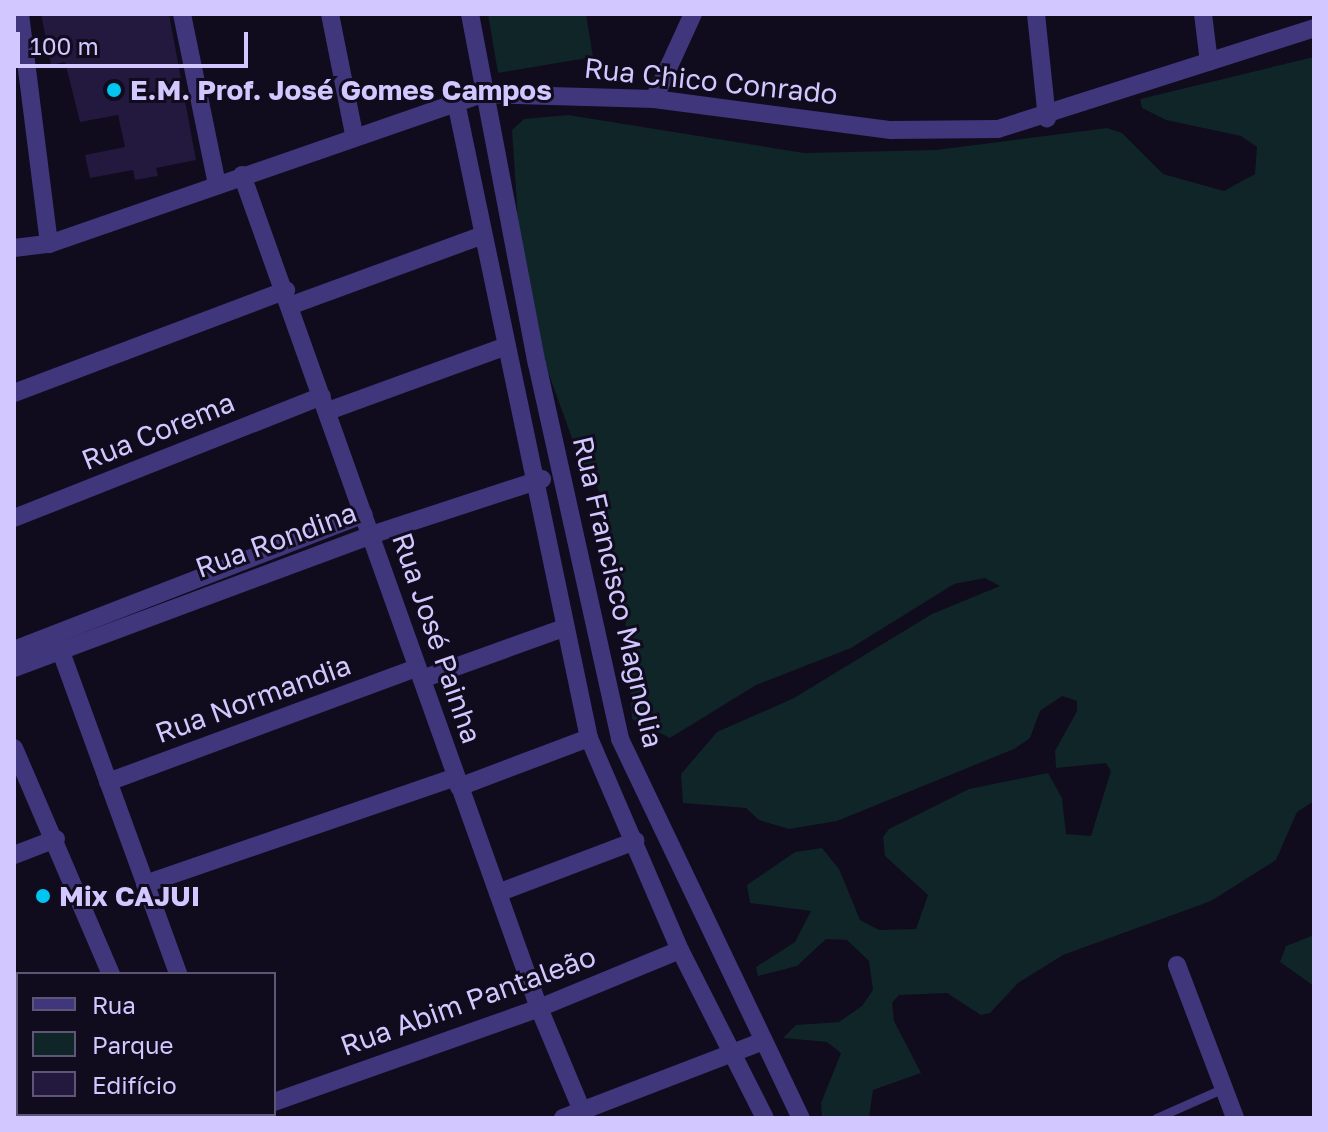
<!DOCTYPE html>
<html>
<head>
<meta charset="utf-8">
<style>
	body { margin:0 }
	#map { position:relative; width:1328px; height:1132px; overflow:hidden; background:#100b1d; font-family:"Golos Text",sans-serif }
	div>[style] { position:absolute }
	.green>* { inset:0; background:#0f2527 }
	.building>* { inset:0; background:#23183d }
	.service>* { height:9px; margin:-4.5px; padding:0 4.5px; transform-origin:4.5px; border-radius:4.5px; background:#3f367c }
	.minor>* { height:18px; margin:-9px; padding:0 9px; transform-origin:9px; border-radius:9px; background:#3f367c }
	.dots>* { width:22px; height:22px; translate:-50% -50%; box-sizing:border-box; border:4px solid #100b1d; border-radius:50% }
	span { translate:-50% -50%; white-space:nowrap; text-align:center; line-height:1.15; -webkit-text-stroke:6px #100b1d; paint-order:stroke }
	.street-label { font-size:28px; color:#d2c7ff }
	.poi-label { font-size:28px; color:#d2c7ff; font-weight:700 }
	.left { translate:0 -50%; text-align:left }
	.frame { position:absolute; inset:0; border:16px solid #d2c7ff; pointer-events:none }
	.legend { position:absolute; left:16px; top:972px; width:260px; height:144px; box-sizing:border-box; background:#100b1d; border:2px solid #5e5677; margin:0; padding:10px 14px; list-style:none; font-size:24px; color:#d2c7ff }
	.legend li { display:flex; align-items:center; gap:16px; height:40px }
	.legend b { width:40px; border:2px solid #5e5677 }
	.scale { position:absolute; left:16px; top:32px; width:232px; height:36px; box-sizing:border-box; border:4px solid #d2c7ff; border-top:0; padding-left:10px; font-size:24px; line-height:28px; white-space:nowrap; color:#d2c7ff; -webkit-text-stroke:6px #100b1d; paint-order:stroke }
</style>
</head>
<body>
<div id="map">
	<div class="green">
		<i style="clip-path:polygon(488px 14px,586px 14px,593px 57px,498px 73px)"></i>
		<i style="clip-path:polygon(1314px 57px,1314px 801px,1297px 812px,1276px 860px,1211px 901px,1063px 955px,1018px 983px,990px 1013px,981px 1015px,947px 993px,899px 995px,892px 1003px,894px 1021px,921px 1073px,873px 1090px,869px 1118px,822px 1118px,821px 1103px,841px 1053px,827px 1042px,783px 1038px,796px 1025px,839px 1022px,862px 1006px,873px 990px,869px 961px,847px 940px,826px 939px,797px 966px,758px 976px,756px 967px,795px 942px,811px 911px,750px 903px,747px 885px,795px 852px,822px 848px,839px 869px,860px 920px,879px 930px,916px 929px,928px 895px,885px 856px,883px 837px,889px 829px,969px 789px,1048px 773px,1062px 798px,1066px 834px,1091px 836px,1111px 771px,1106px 763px,1056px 768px,1055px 751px,1077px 711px,1077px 701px,1062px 696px,1040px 711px,1030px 738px,1014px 749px,837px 821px,789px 829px,759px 820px,746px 808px,683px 803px,681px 774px,717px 732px,794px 698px,932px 614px,1000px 586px,985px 578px,954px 584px,851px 648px,756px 685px,670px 738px,632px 719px,625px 614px,614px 573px,607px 506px,576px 449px,539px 347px,518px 222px,512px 130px,524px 119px,568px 115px,804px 153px,936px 150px,1107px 128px,1122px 133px,1163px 174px,1224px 191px,1255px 174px,1257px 147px,1241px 136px,1166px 120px,1142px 108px,1140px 99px)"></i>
		<i style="clip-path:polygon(1314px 935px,1314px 986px,1280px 962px,1286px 946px)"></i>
	</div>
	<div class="building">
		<i style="clip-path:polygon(41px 14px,169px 14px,196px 160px,156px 168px,158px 176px,135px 180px,133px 170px,90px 178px,85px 155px,125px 147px,118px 115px,80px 122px,65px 62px,51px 65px)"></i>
	</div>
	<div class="service">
		<i style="left:1156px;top:1118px;width:74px;rotate:-23.8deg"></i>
	</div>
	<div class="minor">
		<i style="left:20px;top:14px;width:232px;rotate:82.8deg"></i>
		<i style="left:182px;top:14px;width:175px;rotate:78.4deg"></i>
		<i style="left:330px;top:14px;width:122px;rotate:78.7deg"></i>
		<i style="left:470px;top:14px;width:356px;rotate:79.2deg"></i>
		<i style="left:537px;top:364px;width:384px;rotate:77.5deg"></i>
		<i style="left:620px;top:739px;width:420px;rotate:64.5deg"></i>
		<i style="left:1036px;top:14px;width:105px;rotate:84deg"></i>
		<i style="left:1203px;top:14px;width:48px;rotate:82.9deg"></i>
		<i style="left:654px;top:99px;width:94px;rotate:-65.4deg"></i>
		<i style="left:456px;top:102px;width:650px;rotate:78.19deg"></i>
		<i style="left:589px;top:738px;width:231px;rotate:66.8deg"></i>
		<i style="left:680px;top:950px;width:188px;rotate:63.2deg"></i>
		<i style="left:242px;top:175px;width:884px;rotate:70.38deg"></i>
		<i style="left:539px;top:1008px;width:119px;rotate:67.3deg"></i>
		<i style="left:14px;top:248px;width:35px;rotate:-7deg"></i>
		<i style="left:49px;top:244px;width:459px;rotate:-19.1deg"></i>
		<i style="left:483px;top:94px;width:171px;rotate:1.7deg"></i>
		<i style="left:654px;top:99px;width:239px;rotate:7.5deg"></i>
		<i style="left:891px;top:130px;width:107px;rotate:-0.5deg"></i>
		<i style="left:998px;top:129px;width:332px;rotate:-17.7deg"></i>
		<i style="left:292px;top:305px;width:203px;rotate:-20.1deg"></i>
		<i style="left:14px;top:393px;width:291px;rotate:-20.7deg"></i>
		<i style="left:328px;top:411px;width:190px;rotate:-20deg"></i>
		<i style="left:14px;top:518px;width:331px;rotate:-21.6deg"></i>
		<i style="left:60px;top:649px;width:346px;rotate:70deg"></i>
		<i style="left:14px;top:650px;width:375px;rotate:-21.2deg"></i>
		<i style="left:14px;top:668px;width:381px;rotate:-20.4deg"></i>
		<i style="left:371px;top:535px;width:180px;rotate:-18.1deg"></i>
		<i style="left:422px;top:679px;width:151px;rotate:-19.8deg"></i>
		<i style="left:14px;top:748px;width:246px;rotate:66.8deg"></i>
		<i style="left:108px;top:782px;width:329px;rotate:-20.3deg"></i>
		<i style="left:459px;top:787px;width:139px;rotate:-20.7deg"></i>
		<i style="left:14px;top:855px;width:45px;rotate:-20.9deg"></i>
		<i style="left:145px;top:884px;width:328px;rotate:-19deg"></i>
		<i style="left:498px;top:893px;width:147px;rotate:-20.8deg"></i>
		<i style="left:1177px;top:965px;width:164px;rotate:69.2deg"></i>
		<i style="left:14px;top:1020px;width:4px;rotate:-14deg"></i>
		<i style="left:274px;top:1102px;width:281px;rotate:-19.5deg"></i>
		<i style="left:539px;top:1008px;width:152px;rotate:-22.4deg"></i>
		<i style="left:163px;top:1114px;width:4px;rotate:63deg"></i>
		<i style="left:227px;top:1118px;width:13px;rotate:-18deg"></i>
		<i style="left:563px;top:1118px;width:215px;rotate:-21deg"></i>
	</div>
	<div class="dots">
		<i style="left:114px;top:90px;background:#01c5f1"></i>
		<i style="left:43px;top:896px;background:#01c5f1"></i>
	</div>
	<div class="street-label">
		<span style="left:711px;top:81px;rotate:6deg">Rua Chico Conrado</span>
		<span style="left:158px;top:431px;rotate:-22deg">Rua Corema</span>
		<span style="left:276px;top:540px;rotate:-20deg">Rua Rondina</span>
		<span style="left:618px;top:592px;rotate:77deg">Rua Francisco Magnolia</span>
		<span style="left:437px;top:638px;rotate:71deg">Rua José Painha</span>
		<span style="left:253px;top:699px;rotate:-20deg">Rua Normandia</span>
		<span style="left:468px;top:1001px;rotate:-20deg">Rua Abim Pantaleão</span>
	</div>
	<div class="poi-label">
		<span class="left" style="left:130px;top:90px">E.M. Prof. José Gomes Campos</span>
		<span class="left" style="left:59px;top:896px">Mix CAJUI</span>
	</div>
	<div class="frame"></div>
	<ul class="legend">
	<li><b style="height:10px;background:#3f367c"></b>Rua</li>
	<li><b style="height:22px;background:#0f2527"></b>Parque</li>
	<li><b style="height:22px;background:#23183d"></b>Edifício</li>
	</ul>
	<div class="scale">100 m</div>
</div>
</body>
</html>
